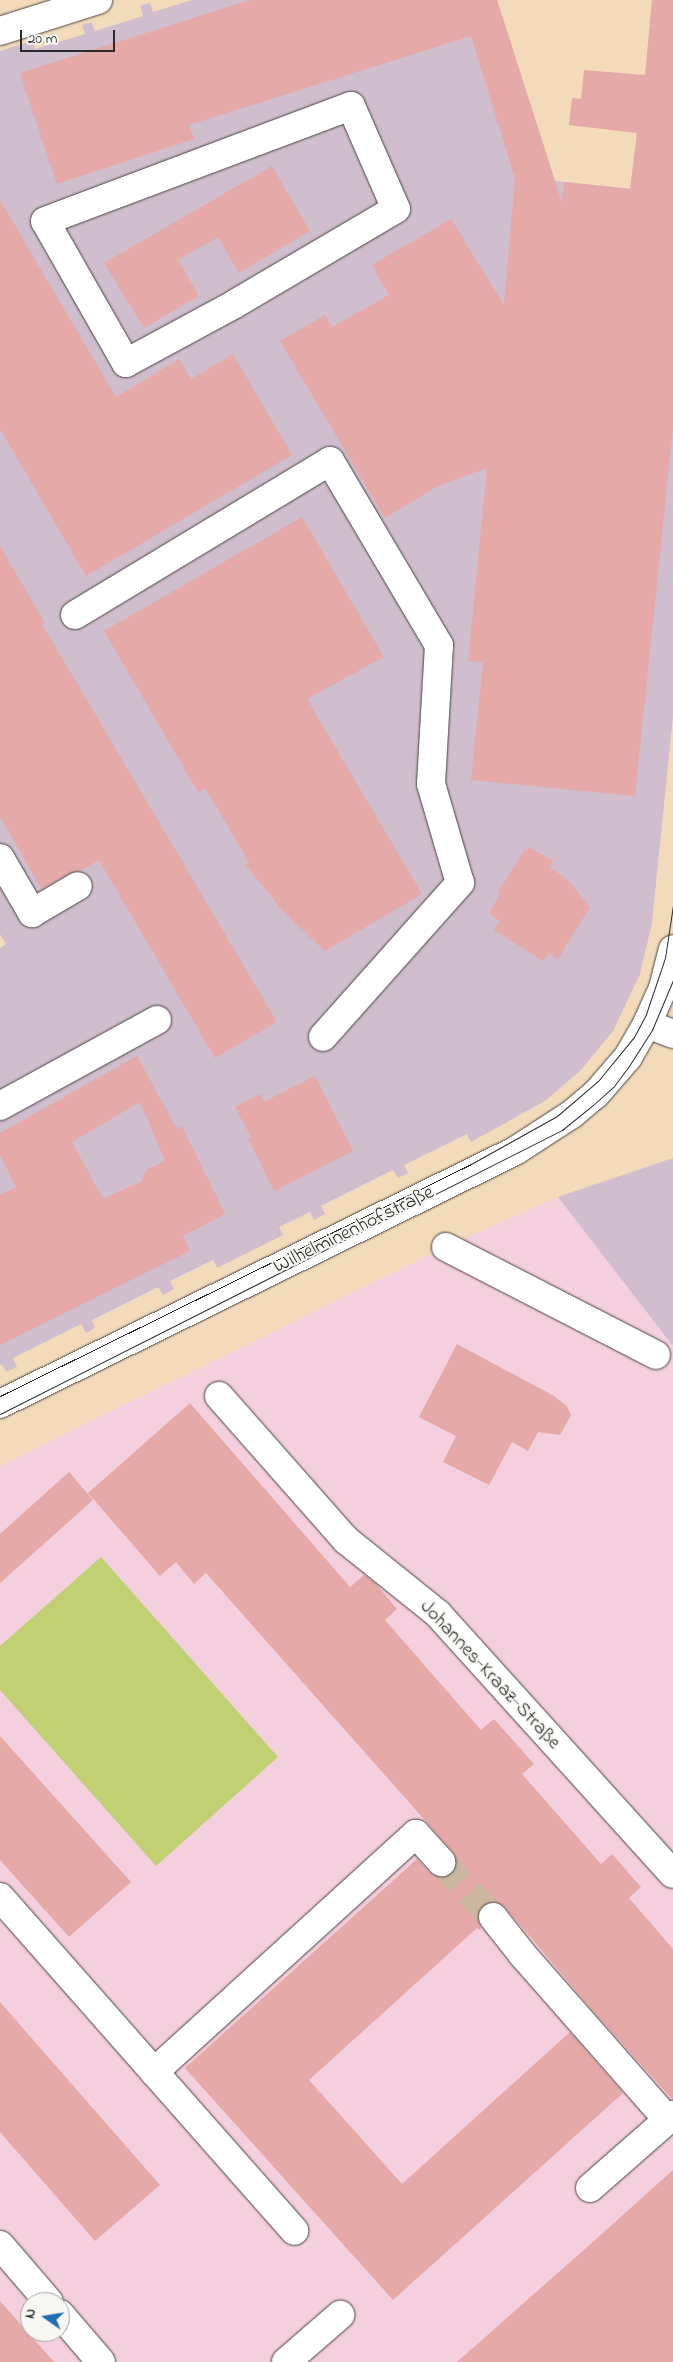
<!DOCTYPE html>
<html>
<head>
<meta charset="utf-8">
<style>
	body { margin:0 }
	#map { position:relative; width:673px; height:2362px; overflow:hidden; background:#f3dabb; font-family:"Indie Flower",sans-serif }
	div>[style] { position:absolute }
	.built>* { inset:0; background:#f4cfdd }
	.industrial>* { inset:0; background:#d0bdcd }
	.green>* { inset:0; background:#c0d072 }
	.building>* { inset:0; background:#e5a9a7 }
	.minor-tunnel>* { height:28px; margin-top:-14px; transform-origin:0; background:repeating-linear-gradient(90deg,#cbb79e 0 28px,transparent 0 42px) }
	.roads { filter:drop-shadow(0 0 1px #494541) drop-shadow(0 0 1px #494541) }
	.minor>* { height:28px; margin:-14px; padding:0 14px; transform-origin:14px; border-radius:14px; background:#fff }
	.tram>* { height:1px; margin:-0.5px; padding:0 0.5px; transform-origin:0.5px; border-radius:0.5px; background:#2b2b2b }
	span { translate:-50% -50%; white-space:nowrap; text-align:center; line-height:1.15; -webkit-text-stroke:4px #f6f6f2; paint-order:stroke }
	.street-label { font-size:20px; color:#2b2b2b }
	.north { position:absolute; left:20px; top:2292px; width:50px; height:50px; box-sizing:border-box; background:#f6f6f2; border:1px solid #a5a5a2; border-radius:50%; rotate:283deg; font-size:14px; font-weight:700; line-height:20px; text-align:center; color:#2b2b2b }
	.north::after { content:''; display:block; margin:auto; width:18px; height:22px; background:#1f6fb2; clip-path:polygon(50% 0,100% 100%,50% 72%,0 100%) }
	.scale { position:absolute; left:20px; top:30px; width:95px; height:22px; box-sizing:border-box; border:2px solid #2b2b2b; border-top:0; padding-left:6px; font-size:15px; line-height:18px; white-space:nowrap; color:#2b2b2b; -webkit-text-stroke:4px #f6f6f2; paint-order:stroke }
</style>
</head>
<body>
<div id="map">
	<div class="built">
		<i style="clip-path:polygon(evenodd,558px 1197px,673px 1345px,673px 2362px,0 2362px,0 1466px,446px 1247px,558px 1197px,30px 2302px,60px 2302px,60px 2332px,30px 2332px,30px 2302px)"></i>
	</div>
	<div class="industrial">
		<i style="clip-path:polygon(192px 0,497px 0,555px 181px,673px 193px,673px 715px,652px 923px,640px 974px,613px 1031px,580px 1071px,545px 1101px,471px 1142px,467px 1134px,404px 1165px,408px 1173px,398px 1178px,393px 1170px,321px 1206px,325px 1214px,314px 1220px,310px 1212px,279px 1227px,283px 1235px,217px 1268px,213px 1260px,170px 1281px,174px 1289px,163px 1295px,158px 1287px,92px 1320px,95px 1328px,86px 1333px,81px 1324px,13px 1358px,17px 1367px,6px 1372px,2px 1364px,0 1365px,0 948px,6px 944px,0 934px,0 51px,32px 41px,35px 49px,85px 34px,82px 25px,91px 22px,95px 31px,143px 16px,140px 6px,150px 3px,153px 12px)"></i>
		<i style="clip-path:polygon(673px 1158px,673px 1346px,558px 1197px)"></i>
	</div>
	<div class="green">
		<i style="clip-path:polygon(101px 1557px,278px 1757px,156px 1866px,0 1690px,0 1646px)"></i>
	</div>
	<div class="building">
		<i style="clip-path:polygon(250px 0,497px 0,562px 203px,564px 182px,630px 189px,637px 133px,569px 125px,572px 98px,581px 99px,584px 70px,645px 75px,652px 0,673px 0,673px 428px,635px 796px,471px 780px,483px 662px,468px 661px,487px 468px,438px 486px,385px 518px,280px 341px,325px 315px,332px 327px,389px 295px,372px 265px,451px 219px,504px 305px,515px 178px,471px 36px,189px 125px,194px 139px,57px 184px,20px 73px)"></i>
		<i style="clip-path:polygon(272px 166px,310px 231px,239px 273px,218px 237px,178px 260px,199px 296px,144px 328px,104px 263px)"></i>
		<i style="clip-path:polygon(0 200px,116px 397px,179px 359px,191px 379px,233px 354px,292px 455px,86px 576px,0 429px)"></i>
		<i style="clip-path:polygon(302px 517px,384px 657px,307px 699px,422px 894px,325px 951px,281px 909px,246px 865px,249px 862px,205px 788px,198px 792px,104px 631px)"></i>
		<i style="clip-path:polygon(0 546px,45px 623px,42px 624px,277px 1022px,215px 1058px,99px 860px,80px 871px,70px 873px,42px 889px,0 817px)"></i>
		<i style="clip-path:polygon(529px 847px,553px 861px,550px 868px,568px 880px,590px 907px,558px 959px,549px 953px,543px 961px,494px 930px,500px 921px,489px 913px,500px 894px,498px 892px,525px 849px,528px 850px)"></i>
		<i style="clip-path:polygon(evenodd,137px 1056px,177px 1129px,182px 1126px,225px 1214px,183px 1236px,190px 1251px,0 1345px,0 1195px,16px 1187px,0 1155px,0 1133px,137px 1056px,140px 1102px,165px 1161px,146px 1170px,142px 1181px,103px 1199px,72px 1142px,140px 1102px)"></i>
		<i style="clip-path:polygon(315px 1076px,353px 1151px,274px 1191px,248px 1138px,251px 1137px,235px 1107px,260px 1094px,264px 1102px)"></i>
		<i style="clip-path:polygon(457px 1344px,554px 1396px,567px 1406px,571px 1415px,560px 1435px,538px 1432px,528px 1451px,512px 1442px,489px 1485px,443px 1462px,456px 1436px,419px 1417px)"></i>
		<i style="clip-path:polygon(190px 1403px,350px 1587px,364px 1575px,375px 1583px,397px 1609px,385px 1620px,481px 1730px,494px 1719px,534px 1764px,522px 1774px,601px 1864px,612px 1854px,641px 1887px,629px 1898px,673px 1949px,673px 2100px,593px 2011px,505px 1907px,499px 1903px,491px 1902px,483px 1905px,478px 1912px,478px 1920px,481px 1928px,479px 1930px,477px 1928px,309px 2080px,402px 2184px,570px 2032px,623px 2093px,393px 2300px,185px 2068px,417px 1859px,430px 1873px,436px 1877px,444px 1877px,451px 1874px,456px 1867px,456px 1858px,453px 1852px,206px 1573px,194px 1584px,176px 1562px,160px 1576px,88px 1493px)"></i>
		<i style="clip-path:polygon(69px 1472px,93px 1500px,0 1583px,0 1534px)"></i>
		<i style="clip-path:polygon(0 1736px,131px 1882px,69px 1937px,0 1860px)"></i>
		<i style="clip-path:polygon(0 2002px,160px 2185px,95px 2241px,0 2132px)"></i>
		<i style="clip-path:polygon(673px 2170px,673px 2362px,457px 2362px,595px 2240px)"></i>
		<i style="clip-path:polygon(0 2301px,54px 2362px,0 2362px)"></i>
	</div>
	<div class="minor-tunnel">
		<i style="left:441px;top:1862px;width:76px;rotate:46.6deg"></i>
	</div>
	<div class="roads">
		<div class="minor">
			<i style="left:0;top:31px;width:103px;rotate:-17.6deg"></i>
			<i style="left:351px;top:106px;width:112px;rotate:66.4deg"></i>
			<i style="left:396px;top:209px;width:187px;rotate:149.5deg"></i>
			<i style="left:235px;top:304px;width:124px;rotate:151.6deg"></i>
			<i style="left:126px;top:363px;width:163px;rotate:-119.7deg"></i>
			<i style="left:45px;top:221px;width:327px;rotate:-20.6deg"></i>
			<i style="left:75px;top:615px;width:298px;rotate:-31.1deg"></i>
			<i style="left:330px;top:461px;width:214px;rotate:59.4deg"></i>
			<i style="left:439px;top:645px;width:139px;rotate:93.3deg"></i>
			<i style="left:431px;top:784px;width:103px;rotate:73.7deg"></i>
			<i style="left:460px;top:883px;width:206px;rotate:131.7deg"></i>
			<i style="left:0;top:858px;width:64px;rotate:59.8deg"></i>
			<i style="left:32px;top:913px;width:53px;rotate:-30.4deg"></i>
			<i style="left:647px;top:1024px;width:28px;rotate:21deg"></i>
			<i style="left:0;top:1106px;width:179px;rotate:-28.7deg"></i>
			<i style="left:446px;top:1247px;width:236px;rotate:27.2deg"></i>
			<i style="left:219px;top:1396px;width:192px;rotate:48.6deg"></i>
			<i style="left:346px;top:1540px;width:118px;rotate:38.8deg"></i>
			<i style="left:438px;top:1614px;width:350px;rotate:47.9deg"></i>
			<i style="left:0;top:1404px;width:574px;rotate:-26.16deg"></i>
			<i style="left:515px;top:1151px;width:68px;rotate:-33deg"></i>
			<i style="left:572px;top:1114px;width:31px;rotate:-40deg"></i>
			<i style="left:596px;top:1094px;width:49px;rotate:-49.1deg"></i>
			<i style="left:628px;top:1057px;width:38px;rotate:-60deg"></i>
			<i style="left:647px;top:1024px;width:39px;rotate:-66deg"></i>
			<i style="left:663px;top:988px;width:40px;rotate:-75.6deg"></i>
			<i style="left:0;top:1897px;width:445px;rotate:48.6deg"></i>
			<i style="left:493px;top:1917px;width:47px;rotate:51.9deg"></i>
			<i style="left:522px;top:1954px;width:221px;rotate:48.7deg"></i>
			<i style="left:154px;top:2072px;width:354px;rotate:-42.3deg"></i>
			<i style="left:416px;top:1834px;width:38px;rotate:48deg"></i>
			<i style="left:590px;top:2188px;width:111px;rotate:-41.3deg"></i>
			<i style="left:0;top:2245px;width:75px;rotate:49.3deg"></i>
			<i style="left:60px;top:2314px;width:63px;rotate:49.5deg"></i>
			<i style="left:286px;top:2362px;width:72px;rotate:-41deg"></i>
		</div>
	</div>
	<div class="tram">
		<i style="left:0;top:1396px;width:525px;rotate:-26.22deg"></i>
		<i style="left:471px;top:1164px;width:98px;rotate:-29.2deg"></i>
		<i style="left:557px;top:1116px;width:54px;rotate:-40.5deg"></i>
		<i style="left:598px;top:1081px;width:57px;rotate:-50.7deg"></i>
		<i style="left:634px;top:1037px;width:26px;rotate:-62deg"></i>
		<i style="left:646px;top:1014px;width:59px;rotate:-71.3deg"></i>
		<i style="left:665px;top:958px;width:54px;rotate:-81.4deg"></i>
		<i style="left:0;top:1414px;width:630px;rotate:-26.81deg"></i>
		<i style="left:562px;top:1130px;width:40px;rotate:-39deg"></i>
		<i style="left:593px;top:1105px;width:28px;rotate:-42deg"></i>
		<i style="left:614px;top:1086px;width:25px;rotate:-53deg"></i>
		<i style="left:629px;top:1066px;width:43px;rotate:-57.4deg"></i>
		<i style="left:652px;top:1030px;width:54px;rotate:-67.2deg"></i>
	</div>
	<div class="street-label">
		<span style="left:354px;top:1230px;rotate:-26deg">Wilhelminenhofstraße</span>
		<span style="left:490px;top:1675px;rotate:47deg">Johannes-Kraaz-Straße</span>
	</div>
	<div class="north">N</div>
	<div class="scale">20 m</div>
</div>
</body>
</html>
